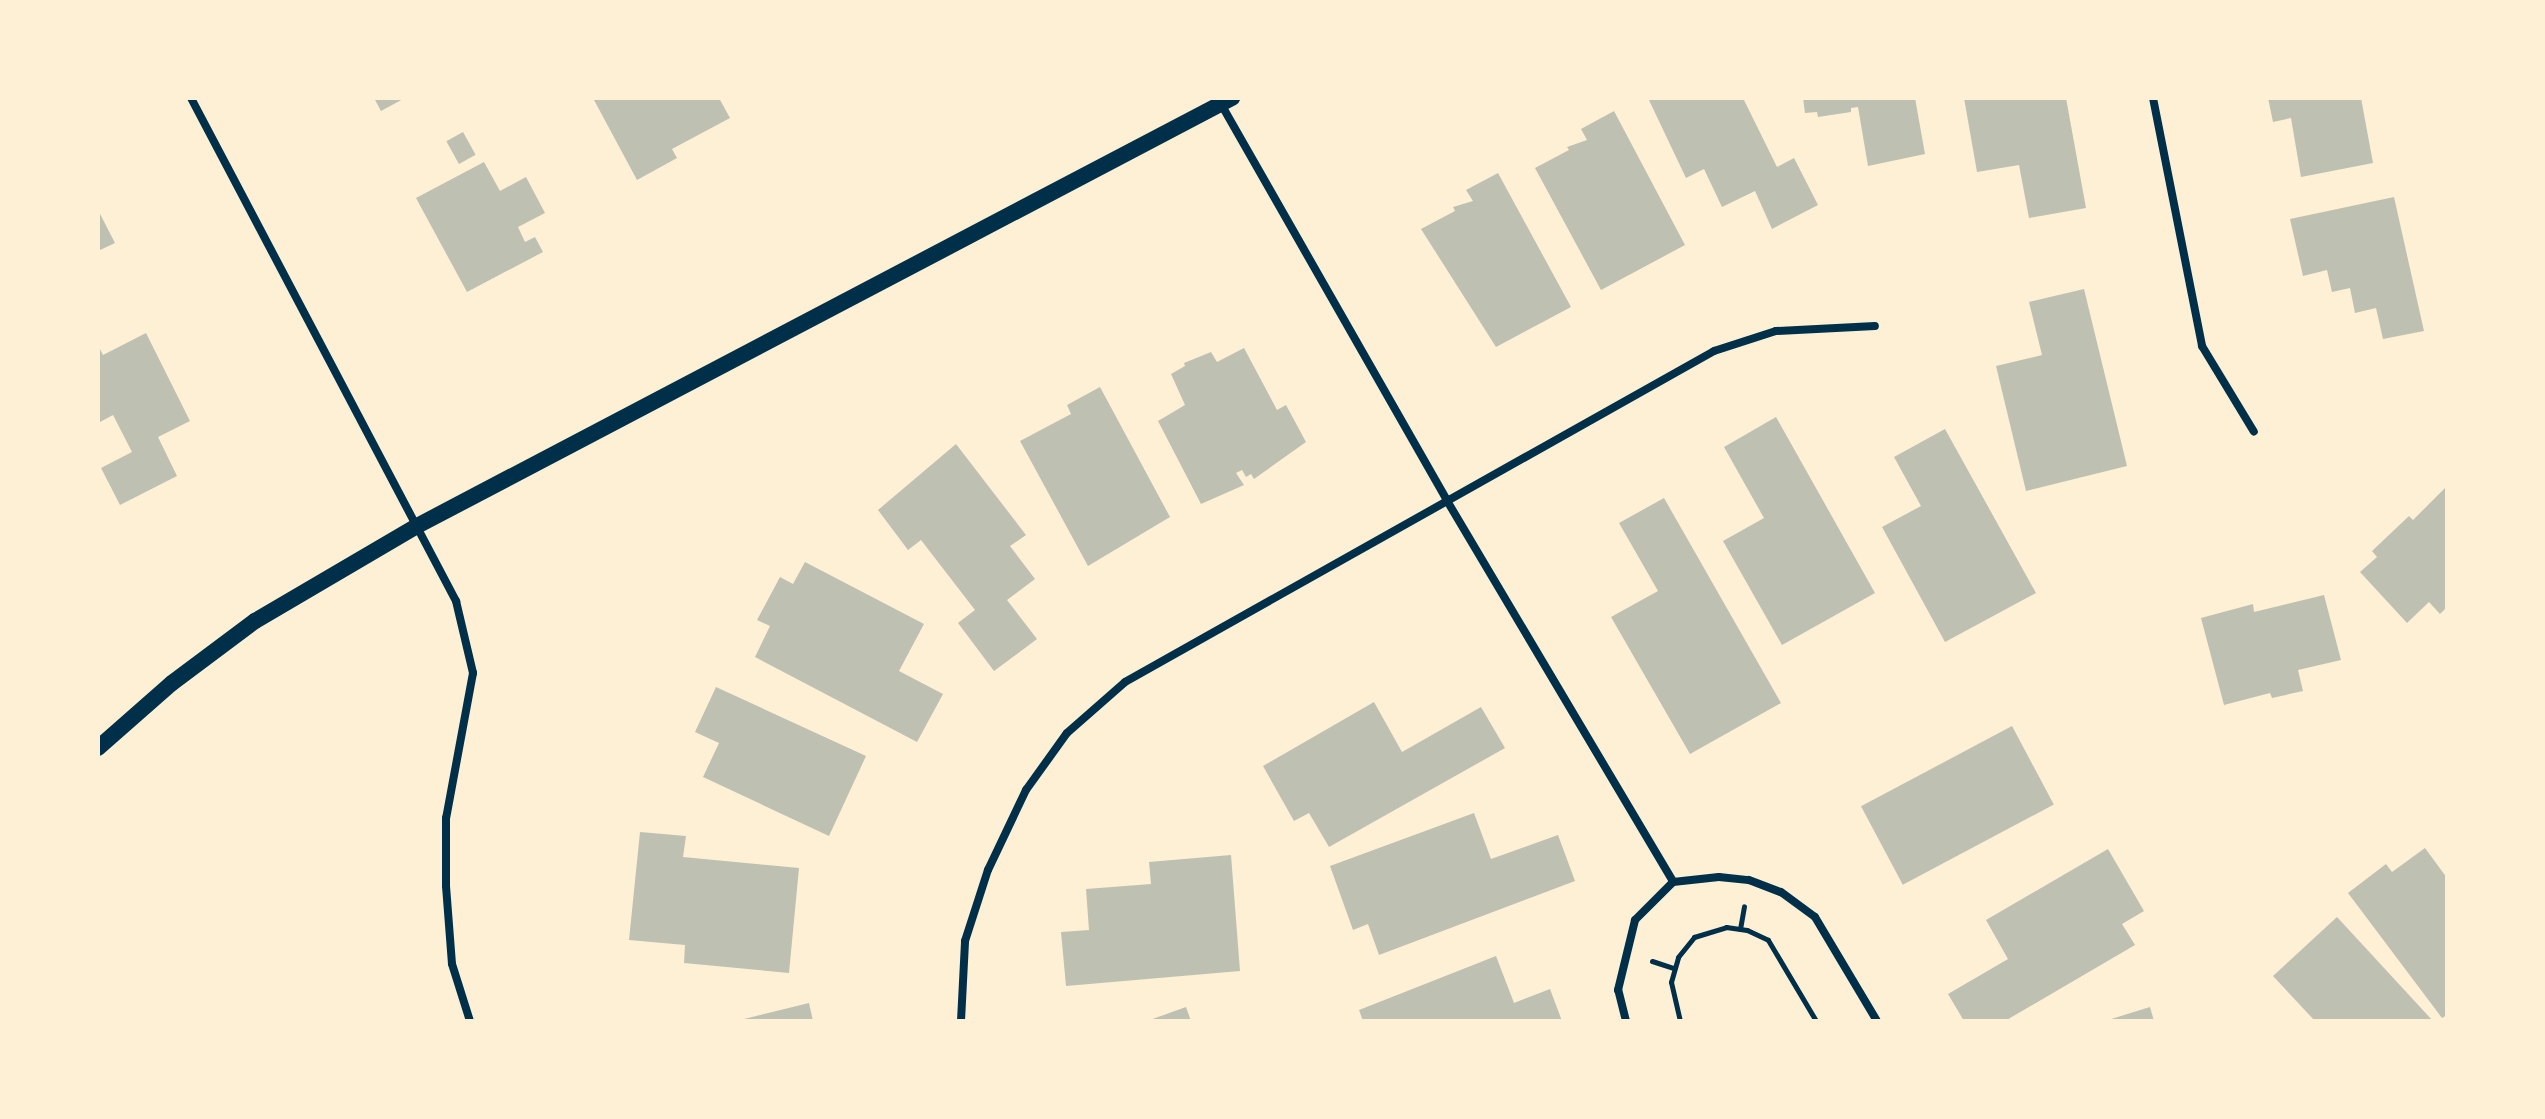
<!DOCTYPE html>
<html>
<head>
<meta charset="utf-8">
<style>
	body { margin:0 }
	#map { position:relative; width:2545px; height:1119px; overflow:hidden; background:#fdf0d5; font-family:"Source Sans 3",sans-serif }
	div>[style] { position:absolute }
	.building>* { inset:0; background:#bec0b2; transform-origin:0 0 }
	.path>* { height:5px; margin:-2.5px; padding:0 2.5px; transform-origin:2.5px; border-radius:2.5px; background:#003049 }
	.minor>* { height:8px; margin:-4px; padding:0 4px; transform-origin:4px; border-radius:4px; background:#003049 }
	.secondary>* { height:16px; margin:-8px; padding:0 8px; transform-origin:8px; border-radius:8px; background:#003049 }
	span { translate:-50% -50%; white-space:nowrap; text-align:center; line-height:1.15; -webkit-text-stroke:8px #fdf0d5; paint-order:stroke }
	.frame { position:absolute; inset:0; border:100px solid #fdf0d5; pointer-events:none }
</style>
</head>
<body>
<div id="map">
	<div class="building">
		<i style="clip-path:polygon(374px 98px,405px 98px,381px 111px)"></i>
		<i style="clip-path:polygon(597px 98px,719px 98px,730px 118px,672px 149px,677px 158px,637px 180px,594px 100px)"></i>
		<i style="clip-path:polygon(1648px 98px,1743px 98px,1777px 167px,1794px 158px,1818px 205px,1772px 229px,1755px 191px,1722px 207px,1704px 169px,1686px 178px)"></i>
		<i style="clip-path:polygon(1803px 98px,1915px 98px,1925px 154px,1868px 166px,1858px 107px,1851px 108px,1851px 112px,1818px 117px,1817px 112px,1805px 113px)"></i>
		<i style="clip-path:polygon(1964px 98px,2066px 98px,2086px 208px,2029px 218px,2019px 165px,1977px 172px)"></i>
		<i style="clip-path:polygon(2268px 98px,2361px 98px,2373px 163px,2301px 177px,2291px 118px,2273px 122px)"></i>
		<i style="clip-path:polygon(1614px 111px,1685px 245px,1601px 290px,1535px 168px,1569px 150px,1567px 147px,1587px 140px,1581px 129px)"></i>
		<i style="left:463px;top:132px;width:26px;height:19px;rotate:61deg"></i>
		<i style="clip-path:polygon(484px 162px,500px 191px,526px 177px,545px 213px,518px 227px,525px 242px,535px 237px,543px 252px,467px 292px,416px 198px)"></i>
		<i style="clip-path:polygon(1498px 173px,1571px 307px,1496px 347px,1421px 229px,1455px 211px,1453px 207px,1473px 201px,1466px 190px)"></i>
		<i style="clip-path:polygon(2394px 197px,2424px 331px,2383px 339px,2376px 308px,2355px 313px,2350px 288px,2332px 292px,2327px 270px,2303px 276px,2290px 219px)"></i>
		<i style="clip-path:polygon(98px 210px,115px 243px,98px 251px)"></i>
		<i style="clip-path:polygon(2084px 289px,2127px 466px,2026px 491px,1996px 366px,2042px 355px,2029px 302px)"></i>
		<i style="clip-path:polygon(146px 333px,190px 421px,158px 437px,177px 476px,120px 505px,101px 468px,132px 452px,113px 415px,100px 422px,98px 418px,98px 345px,103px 355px)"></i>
		<i style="clip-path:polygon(1244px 348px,1277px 410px,1286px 405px,1306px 442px,1254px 479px,1251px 474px,1246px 477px,1242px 470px,1236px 473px,1244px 485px,1201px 504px,1158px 421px,1185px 405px,1171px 374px,1185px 366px,1184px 363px,1211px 352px,1217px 362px)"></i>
		<i style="clip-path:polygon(1100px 387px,1170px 517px,1088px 566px,1020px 441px,1071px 414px,1067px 405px)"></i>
		<i style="clip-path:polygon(1776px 417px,1875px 593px,1782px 645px,1723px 541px,1764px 518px,1724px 447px)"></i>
		<i style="clip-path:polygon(1945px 429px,2036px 593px,1945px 642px,1882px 527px,1921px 506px,1894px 457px)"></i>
		<i style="clip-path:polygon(956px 444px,1026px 535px,1010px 546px,1035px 579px,1007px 600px,1037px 639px,994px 671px,958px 623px,975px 610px,921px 540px,908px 550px,878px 510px)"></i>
		<i style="clip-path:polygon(2447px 486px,2447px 607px,2440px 614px,2429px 602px,2407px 623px,2360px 572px,2377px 557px,2372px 551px,2409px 516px,2413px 520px)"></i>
		<i style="clip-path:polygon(1664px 498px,1781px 703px,1690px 754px,1611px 617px,1658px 591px,1619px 523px)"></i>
		<i style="clip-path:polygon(805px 562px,924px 624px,899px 671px,943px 694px,917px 742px,755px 657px,770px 626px,757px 620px,780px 577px,793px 584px)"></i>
		<i style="clip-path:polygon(2324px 595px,2341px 660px,2298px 670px,2303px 691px,2272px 698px,2270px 693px,2224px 705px,2201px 618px,2253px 604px,2254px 612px)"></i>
		<i style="clip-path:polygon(716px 687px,866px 756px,829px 836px,703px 777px,719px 743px,695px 732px)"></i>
		<i style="clip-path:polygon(1374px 702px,1402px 752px,1481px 707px,1505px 748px,1329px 847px,1309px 813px,1294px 821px,1263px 766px)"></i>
		<i style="left:2012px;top:726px;width:89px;height:171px;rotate:62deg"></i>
		<i style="clip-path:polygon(1474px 813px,1491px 859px,1558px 835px,1575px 881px,1379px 955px,1368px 924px,1353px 930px,1330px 866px)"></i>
		<i style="clip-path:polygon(640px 832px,686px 836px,683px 857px,799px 868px,789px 973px,684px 963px,685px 945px,629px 940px)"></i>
		<i style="clip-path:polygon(2425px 848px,2447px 878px,2447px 1015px,2442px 1018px,2348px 893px,2386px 864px,2392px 872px)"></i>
		<i style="clip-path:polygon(2108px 849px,2144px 911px,2122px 924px,2135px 945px,2005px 1021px,1964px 1021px,1948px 994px,2008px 959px,1986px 920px)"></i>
		<i style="clip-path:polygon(1231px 855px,1240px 971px,1066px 986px,1061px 932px,1089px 930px,1086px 889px,1151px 884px,1149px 862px)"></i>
		<i style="clip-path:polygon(2337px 917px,2433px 1021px,2315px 1021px,2273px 976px)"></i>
		<i style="clip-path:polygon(1496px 956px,1514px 1003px,1550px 989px,1562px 1021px,1363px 1021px,1359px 1010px)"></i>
		<i style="clip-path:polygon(809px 1003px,813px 1021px,740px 1021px,740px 1020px)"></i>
		<i style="clip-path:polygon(1186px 1007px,1191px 1021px,1147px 1021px)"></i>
		<i style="clip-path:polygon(2150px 1007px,2154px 1021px,2108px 1021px,2108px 1020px)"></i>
	</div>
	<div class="path">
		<i style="left:1740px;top:929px;width:23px;rotate:-80deg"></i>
		<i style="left:1652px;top:961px;width:22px;rotate:18deg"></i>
		<i style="left:1680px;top:1021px;width:40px;rotate:-103deg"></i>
		<i style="left:1671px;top:982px;width:26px;rotate:-74deg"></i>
		<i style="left:1678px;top:957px;width:26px;rotate:-51deg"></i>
		<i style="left:1694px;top:937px;width:34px;rotate:-17deg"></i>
		<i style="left:1726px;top:927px;width:21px;rotate:8deg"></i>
		<i style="left:1747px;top:930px;width:23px;rotate:25deg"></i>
		<i style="left:1768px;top:940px;width:94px;rotate:59.3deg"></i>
	</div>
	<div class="minor">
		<i style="left:191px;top:98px;width:569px;rotate:62.22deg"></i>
		<i style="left:456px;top:601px;width:74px;rotate:76.7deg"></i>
		<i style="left:473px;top:673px;width:147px;rotate:100.5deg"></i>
		<i style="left:446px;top:818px;width:68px;rotate:90deg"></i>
		<i style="left:446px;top:886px;width:78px;rotate:85.6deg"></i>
		<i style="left:452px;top:964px;width:60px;rotate:72.5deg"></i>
		<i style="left:2153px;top:98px;width:253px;rotate:78.8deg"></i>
		<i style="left:2202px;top:346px;width:100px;rotate:58.8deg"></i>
		<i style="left:1221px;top:104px;width:455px;rotate:60.3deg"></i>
		<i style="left:1446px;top:499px;width:445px;rotate:59.3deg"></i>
		<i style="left:961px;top:1021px;width:80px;rotate:-87.1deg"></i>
		<i style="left:965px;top:941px;width:75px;rotate:-72.1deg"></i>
		<i style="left:988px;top:870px;width:89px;rotate:-64.6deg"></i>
		<i style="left:1026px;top:790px;width:70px;rotate:-54.3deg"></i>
		<i style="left:1067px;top:733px;width:77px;rotate:-41.3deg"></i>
		<i style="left:1125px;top:682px;width:676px;rotate:-29.33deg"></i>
		<i style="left:1714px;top:351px;width:65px;rotate:-17.9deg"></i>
		<i style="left:1776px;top:331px;width:99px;rotate:-2.9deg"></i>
		<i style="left:1626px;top:1021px;width:32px;rotate:-104deg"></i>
		<i style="left:1618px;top:990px;width:72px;rotate:-76.3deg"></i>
		<i style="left:1635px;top:920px;width:54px;rotate:-45deg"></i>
		<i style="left:1673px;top:882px;width:46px;rotate:-6.2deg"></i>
		<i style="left:1719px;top:877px;width:30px;rotate:6deg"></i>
		<i style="left:1749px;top:880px;width:34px;rotate:21deg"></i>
		<i style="left:1781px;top:892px;width:42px;rotate:36.3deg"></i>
		<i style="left:1815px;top:917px;width:121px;rotate:59.2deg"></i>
	</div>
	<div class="secondary">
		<i style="left:98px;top:748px;width:98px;rotate:-41.3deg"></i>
		<i style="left:172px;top:683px;width:104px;rotate:-36.8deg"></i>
		<i style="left:255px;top:621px;width:188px;rotate:-30.4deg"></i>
		<i style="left:417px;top:526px;width:921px;rotate:-27.71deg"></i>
	</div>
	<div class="frame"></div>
</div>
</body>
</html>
